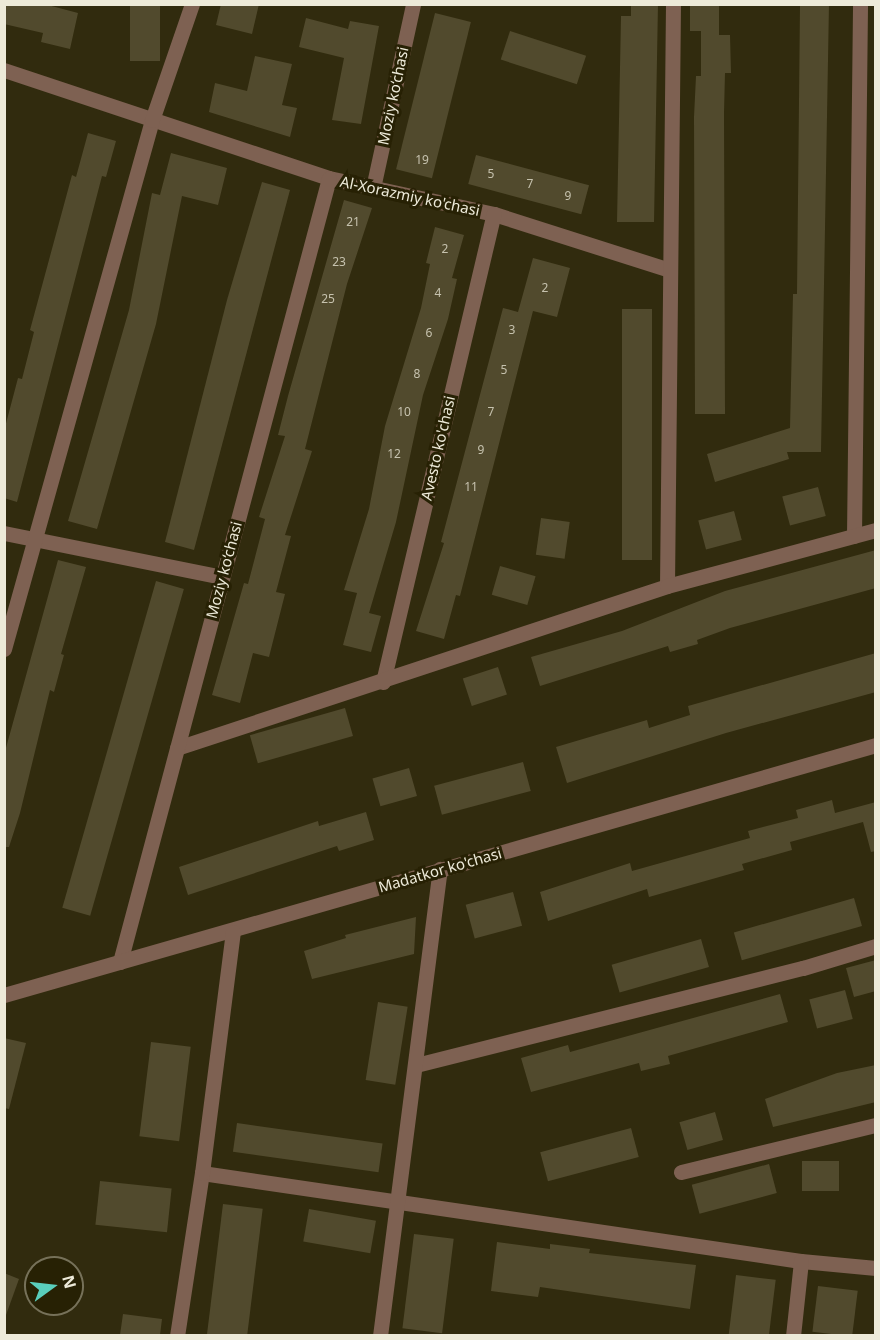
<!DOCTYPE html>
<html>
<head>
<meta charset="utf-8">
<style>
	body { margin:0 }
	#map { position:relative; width:880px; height:1340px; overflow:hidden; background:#312b0e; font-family:"Noto Sans",sans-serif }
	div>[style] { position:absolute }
	.building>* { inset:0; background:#514a2d; transform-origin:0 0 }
	.minor>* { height:15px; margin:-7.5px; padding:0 7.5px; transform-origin:7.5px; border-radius:7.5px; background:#7e6152 }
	span { translate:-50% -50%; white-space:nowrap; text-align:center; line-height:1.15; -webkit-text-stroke:6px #272104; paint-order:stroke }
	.number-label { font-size:12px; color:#c6c2ae }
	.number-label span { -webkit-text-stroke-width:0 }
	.street-label { font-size:15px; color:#edead9 }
	.frame { position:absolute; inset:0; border:6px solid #edead9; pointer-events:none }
	.north { position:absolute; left:24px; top:1256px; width:60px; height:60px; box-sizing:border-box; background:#272104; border:2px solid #767159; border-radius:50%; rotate:75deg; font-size:16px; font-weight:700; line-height:24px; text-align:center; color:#edead9 }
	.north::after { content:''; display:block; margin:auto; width:21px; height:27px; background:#5acebc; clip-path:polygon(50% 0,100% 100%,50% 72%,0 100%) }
</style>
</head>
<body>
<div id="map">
	<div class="building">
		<i style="clip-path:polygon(4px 4px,44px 4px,78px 13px,70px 49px,41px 42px,43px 33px,4px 24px)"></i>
		<i style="left:130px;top:4px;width:30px;height:57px"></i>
		<i style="clip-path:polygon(221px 4px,259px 4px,252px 34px,216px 25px)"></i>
		<i style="clip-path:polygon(631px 4px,658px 4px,654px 222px,617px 222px,621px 16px,631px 16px)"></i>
		<i style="clip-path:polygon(690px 4px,719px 4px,719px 35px,730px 35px,731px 73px,725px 73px,724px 113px,725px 414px,695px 414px,694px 117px,696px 76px,701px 76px,701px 31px,690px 31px)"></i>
		<i style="clip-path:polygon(800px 4px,829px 4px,821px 452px,787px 452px,789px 459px,715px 482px,707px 454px,790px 428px,793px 294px,797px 294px)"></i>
		<i style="left:435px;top:13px;width:37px;height:161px;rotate:14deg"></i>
		<i style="clip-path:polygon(306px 18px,348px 29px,350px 21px,379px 26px,361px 124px,332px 120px,344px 58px,299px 47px)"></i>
		<i style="left:510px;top:31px;width:80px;height:30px;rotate:18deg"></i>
		<i style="clip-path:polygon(255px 56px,292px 64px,282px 105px,297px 108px,290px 137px,209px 112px,215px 83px,247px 91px)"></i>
		<i style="clip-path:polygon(88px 133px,116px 141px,106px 177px,102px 176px,17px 502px,4px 498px,4px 431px,18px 378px,22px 379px,34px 332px,30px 330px,72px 175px,76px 177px)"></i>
		<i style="clip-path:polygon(171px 153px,227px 168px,218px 205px,182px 196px,156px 324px,97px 529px,68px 521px,129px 310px,152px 193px,160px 195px)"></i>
		<i style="left:476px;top:155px;width:117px;height:30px;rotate:15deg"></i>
		<i style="clip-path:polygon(262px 182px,290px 190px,194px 550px,165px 542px,227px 300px)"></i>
		<i style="clip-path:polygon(344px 200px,372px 208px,347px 284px,305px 449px,312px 451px,285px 535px,291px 536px,276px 592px,285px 594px,269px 657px,253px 653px,240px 703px,212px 695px,244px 583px,248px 584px,265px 519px,259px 517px,285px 436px,278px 435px,288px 396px)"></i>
		<i style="clip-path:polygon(435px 227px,464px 235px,452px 278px,457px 279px,448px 319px,423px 395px,396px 522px,369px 613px,381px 616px,371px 652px,343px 645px,357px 593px,344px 590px,369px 509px,385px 426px,421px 308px,430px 264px,426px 263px)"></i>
		<i style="clip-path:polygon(533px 258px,570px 268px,557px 317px,533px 311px,460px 596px,456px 595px,444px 639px,416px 631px,444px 543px,441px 542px,503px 308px,518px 312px)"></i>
		<i style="left:622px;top:309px;width:30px;height:251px"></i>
		<i style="left:818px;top:487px;width:30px;height:37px;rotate:75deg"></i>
		<i style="left:734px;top:511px;width:30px;height:37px;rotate:75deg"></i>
		<i style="left:541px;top:518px;width:29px;height:37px;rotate:8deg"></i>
		<i style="clip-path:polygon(876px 550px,876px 588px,730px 628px,697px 640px,698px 644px,670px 652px,668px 646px,540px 686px,531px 657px,622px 631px,725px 591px)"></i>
		<i style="clip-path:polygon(58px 560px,86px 567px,61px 654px,64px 655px,54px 692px,50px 690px,20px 813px,9px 847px,4px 847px,4px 755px)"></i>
		<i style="left:500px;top:566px;width:37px;height:30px;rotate:16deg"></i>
		<i style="left:156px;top:581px;width:29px;height:340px;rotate:16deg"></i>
		<i style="clip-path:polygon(876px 653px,876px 692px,726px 733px,567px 783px,556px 747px,647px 720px,649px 728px,690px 715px,688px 706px)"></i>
		<i style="left:498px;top:667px;width:29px;height:37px;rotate:72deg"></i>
		<i style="left:345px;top:708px;width:29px;height:99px;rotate:74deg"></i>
		<i style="left:523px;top:762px;width:30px;height:92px;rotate:75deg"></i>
		<i style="left:409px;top:768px;width:29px;height:38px;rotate:74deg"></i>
		<i style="clip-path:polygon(832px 800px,835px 813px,876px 802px,876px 851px,871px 852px,863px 822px,790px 842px,792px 850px,742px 864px,744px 870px,649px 897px,647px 889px,548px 921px,540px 892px,630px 863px,632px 871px,750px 838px,748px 831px,798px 818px,796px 810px)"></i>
		<i style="clip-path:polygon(366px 812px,374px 840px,339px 851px,337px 846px,188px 895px,179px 867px,318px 821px,319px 826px)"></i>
		<i style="left:513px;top:892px;width:35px;height:49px;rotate:75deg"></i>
		<i style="left:854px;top:898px;width:29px;height:125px;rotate:74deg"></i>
		<i style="clip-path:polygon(416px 917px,414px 954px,312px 979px,304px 951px,346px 938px,345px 935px)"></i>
		<i style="left:701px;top:939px;width:29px;height:93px;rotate:74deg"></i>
		<i style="clip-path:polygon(876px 960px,876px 991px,854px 997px,846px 968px)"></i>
		<i style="left:845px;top:990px;width:30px;height:37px;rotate:75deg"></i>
		<i style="clip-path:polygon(780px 994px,788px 1022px,668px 1056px,670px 1064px,641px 1071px,639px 1063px,531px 1092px,521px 1058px,568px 1045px,570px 1052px)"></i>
		<i style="left:378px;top:1002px;width:30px;height:79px;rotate:9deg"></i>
		<i style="clip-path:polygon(4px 1038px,26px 1043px,9px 1109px,4px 1108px)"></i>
		<i style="left:151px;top:1042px;width:40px;height:95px;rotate:7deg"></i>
		<i style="clip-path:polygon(876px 1065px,876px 1102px,773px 1127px,765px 1099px,837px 1073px)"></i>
		<i style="left:715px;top:1112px;width:29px;height:37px;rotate:74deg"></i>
		<i style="left:237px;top:1123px;width:147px;height:29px;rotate:8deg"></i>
		<i style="left:631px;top:1128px;width:30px;height:94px;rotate:75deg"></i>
		<i style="left:802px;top:1161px;width:37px;height:30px"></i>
		<i style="left:769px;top:1164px;width:30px;height:80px;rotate:75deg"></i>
		<i style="left:100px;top:1181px;width:72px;height:44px;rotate:6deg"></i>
		<i style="left:223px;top:1204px;width:40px;height:132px;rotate:7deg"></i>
		<i style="left:309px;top:1209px;width:68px;height:33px;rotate:10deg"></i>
		<i style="left:414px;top:1234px;width:40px;height:95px;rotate:7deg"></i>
		<i style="clip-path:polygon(497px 1242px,550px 1249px,550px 1244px,590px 1249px,589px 1253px,696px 1265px,690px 1309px,540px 1287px,538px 1297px,491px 1291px)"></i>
		<i style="clip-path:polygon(4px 1273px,19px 1279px,6px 1315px,4px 1315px)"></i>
		<i style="left:736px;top:1275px;width:40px;height:60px;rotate:7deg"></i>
		<i style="left:818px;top:1286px;width:40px;height:46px;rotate:7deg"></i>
		<i style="clip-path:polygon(123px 1314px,162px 1319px,160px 1335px,120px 1335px)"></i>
	</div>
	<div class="minor">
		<i style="left:4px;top:70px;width:342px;rotate:18.4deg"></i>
		<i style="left:329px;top:178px;width:169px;rotate:12.3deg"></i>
		<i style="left:494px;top:214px;width:184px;rotate:17.7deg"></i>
		<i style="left:373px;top:188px;width:188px;rotate:-77.7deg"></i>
		<i style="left:4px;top:533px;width:222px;rotate:11.4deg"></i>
		<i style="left:854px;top:536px;width:532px;rotate:-89.35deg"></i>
		<i style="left:667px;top:586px;width:582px;rotate:-89.41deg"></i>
		<i style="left:4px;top:649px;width:549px;rotate:-74.37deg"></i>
		<i style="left:152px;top:120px;width:123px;rotate:-71deg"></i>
		<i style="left:383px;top:682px;width:481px;rotate:-76.7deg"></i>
		<i style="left:177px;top:748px;width:516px;rotate:-18.29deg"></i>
		<i style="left:667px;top:586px;width:216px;rotate:-15deg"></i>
		<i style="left:120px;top:962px;width:811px;rotate:-75.07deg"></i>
		<i style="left:4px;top:995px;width:907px;rotate:-16deg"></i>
		<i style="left:416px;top:1065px;width:399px;rotate:-14.1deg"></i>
		<i style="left:803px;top:968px;width:76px;rotate:-16.8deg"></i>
		<i style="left:681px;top:1172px;width:201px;rotate:-13.6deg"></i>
		<i style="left:202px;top:1173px;width:605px;rotate:8.36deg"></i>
		<i style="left:801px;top:1261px;width:75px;rotate:5.3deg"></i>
		<i style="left:177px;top:1336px;width:165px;rotate:-81.3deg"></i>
		<i style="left:202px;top:1173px;width:243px;rotate:-82.7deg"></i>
		<i style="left:380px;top:1336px;width:471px;rotate:-82.7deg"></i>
		<i style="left:793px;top:1336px;width:75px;rotate:-83.9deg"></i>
	</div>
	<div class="number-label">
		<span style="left:422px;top:160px">19</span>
		<span style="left:491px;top:174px">5</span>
		<span style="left:530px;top:184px">7</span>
		<span style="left:568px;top:196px">9</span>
		<span style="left:353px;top:222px">21</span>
		<span style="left:445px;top:249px">2</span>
		<span style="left:339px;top:262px">23</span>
		<span style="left:545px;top:288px">2</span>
		<span style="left:438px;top:293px">4</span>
		<span style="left:328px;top:299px">25</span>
		<span style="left:512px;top:330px">3</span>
		<span style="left:429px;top:333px">6</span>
		<span style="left:504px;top:370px">5</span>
		<span style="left:417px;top:374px">8</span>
		<span style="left:404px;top:412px">10</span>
		<span style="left:491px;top:412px">7</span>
		<span style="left:481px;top:450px">9</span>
		<span style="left:394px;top:454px">12</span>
		<span style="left:471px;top:487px">11</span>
	</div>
	<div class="street-label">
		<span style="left:393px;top:96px;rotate:-78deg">Moziy ko‘chasi</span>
		<span style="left:410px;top:196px;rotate:12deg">Al-Xorazmiy ko'chasi</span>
		<span style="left:438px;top:448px;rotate:-77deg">Avesto ko'chasi</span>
		<span style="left:224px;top:570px;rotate:-75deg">Moziy ko‘chasi</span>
		<span style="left:440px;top:870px;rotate:-16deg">Madatkor ko'chasi</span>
	</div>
	<div class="frame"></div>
	<div class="north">N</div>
</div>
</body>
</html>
